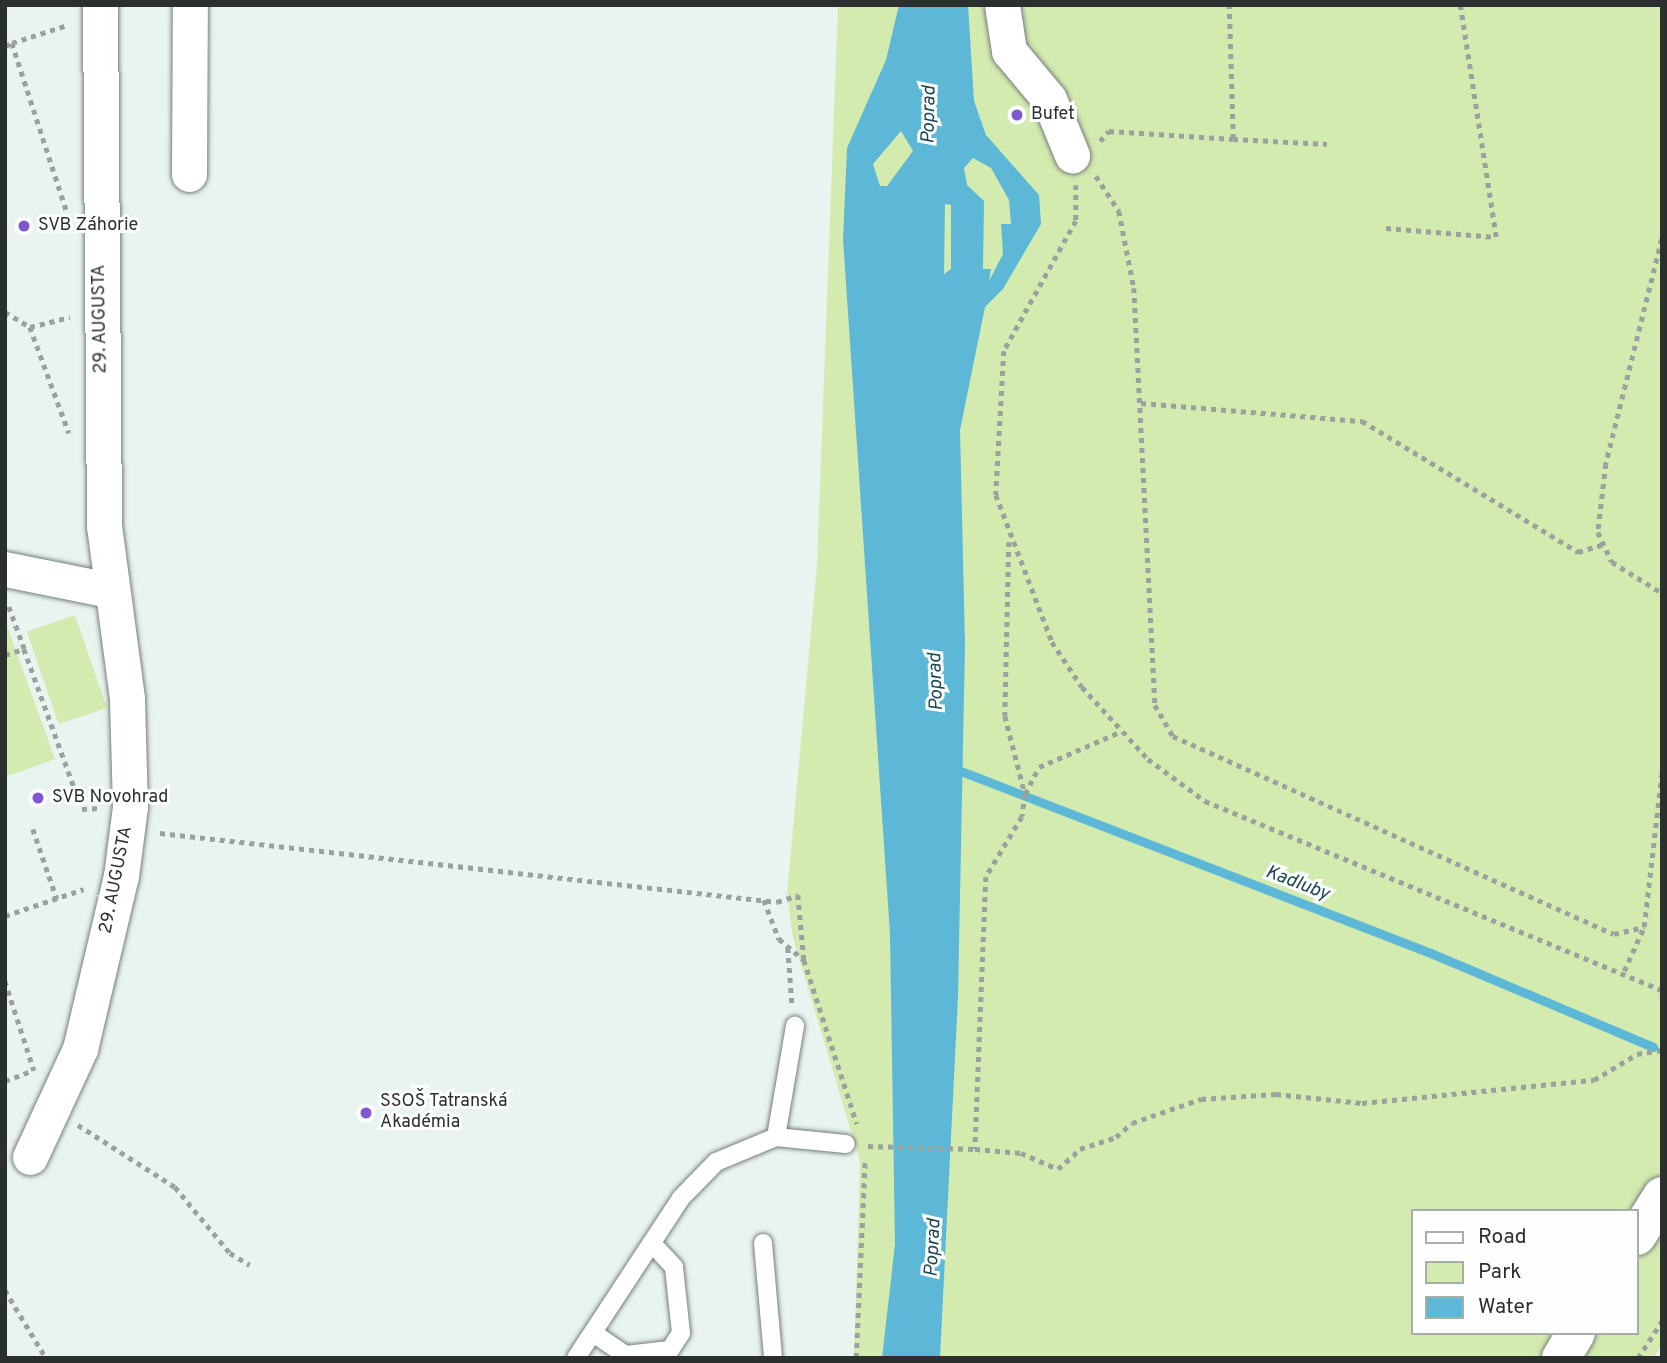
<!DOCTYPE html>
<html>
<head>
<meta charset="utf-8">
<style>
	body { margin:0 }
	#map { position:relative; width:1667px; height:1363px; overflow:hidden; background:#e9f4f0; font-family:Overpass,sans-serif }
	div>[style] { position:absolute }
	.green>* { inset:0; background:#d4ebb0; transform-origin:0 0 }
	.water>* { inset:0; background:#5cb8d6 }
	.stream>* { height:9px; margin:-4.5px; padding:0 4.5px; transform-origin:4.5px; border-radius:4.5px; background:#5cb8d6 }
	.path>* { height:4.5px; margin-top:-2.25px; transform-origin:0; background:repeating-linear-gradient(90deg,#99a29f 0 5px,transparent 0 10px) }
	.roads { filter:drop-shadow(0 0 2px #757f7c) drop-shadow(0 0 2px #757f7c) }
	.lane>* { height:18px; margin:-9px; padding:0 9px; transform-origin:9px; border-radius:9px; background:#fff }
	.street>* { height:35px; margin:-17.5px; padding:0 17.5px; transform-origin:17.5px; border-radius:17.5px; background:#fff }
	.primary>* { height:38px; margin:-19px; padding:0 19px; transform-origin:19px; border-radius:19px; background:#fff }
	.dots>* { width:19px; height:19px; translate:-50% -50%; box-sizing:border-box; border:4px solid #fcfffe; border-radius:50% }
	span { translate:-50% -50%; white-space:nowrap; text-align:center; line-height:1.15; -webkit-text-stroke:6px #fcfffe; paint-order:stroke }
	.poi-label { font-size:18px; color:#2b2f2e }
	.left { translate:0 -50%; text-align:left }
	.street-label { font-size:18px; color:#2b2f2e }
	.water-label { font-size:19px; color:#1c4653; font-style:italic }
	.frame { position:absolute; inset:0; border:7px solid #2b2f2e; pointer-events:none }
	.legend { position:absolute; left:1411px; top:1209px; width:228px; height:126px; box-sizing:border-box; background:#fcfffe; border:2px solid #a8acab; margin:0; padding:9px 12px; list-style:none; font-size:21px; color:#2b2f2e }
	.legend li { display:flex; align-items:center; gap:14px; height:35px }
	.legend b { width:35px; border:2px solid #a8acab }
</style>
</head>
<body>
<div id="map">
	<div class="green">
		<i style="clip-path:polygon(evenodd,838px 5px,1662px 5px,1662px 1345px,1653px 1358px,854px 1358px,860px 1161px,793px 938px,787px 894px,817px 565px,838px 5px,1413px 1211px,1637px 1211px,1637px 1333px,1413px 1333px,1413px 1211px)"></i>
		<i style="left:75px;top:615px;width:98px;height:51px;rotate:71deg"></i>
		<i style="clip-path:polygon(5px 620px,55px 759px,5px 777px)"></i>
	</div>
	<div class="water">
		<i style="clip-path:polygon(evenodd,899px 5px,968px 5px,974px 101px,986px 135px,1039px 195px,1041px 224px,1003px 289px,985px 307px,960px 430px,965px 645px,958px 997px,940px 1358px,882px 1358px,895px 1244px,890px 934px,843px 239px,847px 148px,886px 60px,899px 5px,901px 131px,913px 151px,887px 186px,880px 186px,873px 164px,901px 131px,899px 5px,973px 158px,991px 168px,1009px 200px,1011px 224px,1001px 224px,1003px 254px,989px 281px,991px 269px,983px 269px,984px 201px,967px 185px,964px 168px,973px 158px,899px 5px,945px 204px,951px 205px,951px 269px,944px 274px,945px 204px)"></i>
	</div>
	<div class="stream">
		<i style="left:953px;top:768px;width:515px;rotate:21.18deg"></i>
		<i style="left:1433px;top:954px;width:239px;rotate:22.9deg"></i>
	</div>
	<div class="path">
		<i style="left:12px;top:43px;width:59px;rotate:-17.8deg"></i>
		<i style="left:5px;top:46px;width:8px;rotate:-23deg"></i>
		<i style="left:12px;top:43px;width:178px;rotate:72deg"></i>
		<i style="left:1233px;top:139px;width:94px;rotate:3deg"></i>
		<i style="left:1100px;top:141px;width:13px;rotate:-48deg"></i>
		<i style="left:1109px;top:131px;width:124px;rotate:3.7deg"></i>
		<i style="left:1233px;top:139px;width:134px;rotate:-91.7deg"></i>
		<i style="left:1096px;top:176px;width:42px;rotate:56.7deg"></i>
		<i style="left:1119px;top:211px;width:78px;rotate:79deg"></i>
		<i style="left:1134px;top:288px;width:418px;rotate:87.1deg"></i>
		<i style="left:1155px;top:705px;width:36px;rotate:60deg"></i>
		<i style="left:1173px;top:736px;width:483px;rotate:24.2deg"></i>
		<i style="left:1614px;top:934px;width:31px;rotate:-13deg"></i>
		<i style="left:1644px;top:927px;width:156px;rotate:-83.4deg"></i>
		<i style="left:1076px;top:185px;width:36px;rotate:90deg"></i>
		<i style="left:1076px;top:221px;width:149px;rotate:119deg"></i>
		<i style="left:1004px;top:351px;width:144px;rotate:93.2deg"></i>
		<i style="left:996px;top:495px;width:157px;rotate:69.1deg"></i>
		<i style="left:1052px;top:642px;width:54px;rotate:56.3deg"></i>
		<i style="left:1082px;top:687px;width:98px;rotate:47.5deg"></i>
		<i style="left:1148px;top:759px;width:71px;rotate:36.4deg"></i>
		<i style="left:1205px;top:801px;width:495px;rotate:22.5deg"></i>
		<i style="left:1386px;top:228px;width:110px;rotate:4.7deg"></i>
		<i style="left:1496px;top:237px;width:235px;rotate:-98.8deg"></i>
		<i style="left:1662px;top:239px;width:232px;rotate:104deg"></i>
		<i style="left:1606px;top:464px;width:68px;rotate:96.7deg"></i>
		<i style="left:1598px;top:532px;width:33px;rotate:65deg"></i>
		<i style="left:1612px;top:562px;width:59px;rotate:31.8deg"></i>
		<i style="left:5px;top:312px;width:29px;rotate:31deg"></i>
		<i style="left:30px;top:327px;width:113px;rotate:69.8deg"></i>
		<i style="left:30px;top:327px;width:41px;rotate:-14deg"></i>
		<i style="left:1141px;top:403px;width:222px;rotate:4.7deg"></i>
		<i style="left:1362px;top:421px;width:253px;rotate:31.2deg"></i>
		<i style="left:1578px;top:552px;width:27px;rotate:-17deg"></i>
		<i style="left:1009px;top:542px;width:174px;rotate:91.3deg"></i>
		<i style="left:1005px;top:716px;width:81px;rotate:75.6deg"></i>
		<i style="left:1025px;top:794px;width:30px;rotate:-63deg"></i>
		<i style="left:1039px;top:767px;width:88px;rotate:-23.4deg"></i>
		<i style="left:24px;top:649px;width:170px;rotate:70.1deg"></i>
		<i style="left:82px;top:809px;width:18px;rotate:-3deg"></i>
		<i style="left:5px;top:655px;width:20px;rotate:-18deg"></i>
		<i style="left:24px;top:649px;width:49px;rotate:-110.3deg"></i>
		<i style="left:1025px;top:794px;width:23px;rotate:97deg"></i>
		<i style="left:1022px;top:817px;width:70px;rotate:121deg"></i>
		<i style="left:986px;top:877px;width:272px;rotate:92.3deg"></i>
		<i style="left:975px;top:1149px;width:46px;rotate:5deg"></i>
		<i style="left:1021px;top:1153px;width:40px;rotate:23.4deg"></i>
		<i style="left:1058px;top:1169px;width:30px;rotate:-42deg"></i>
		<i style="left:1080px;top:1149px;width:38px;rotate:-18deg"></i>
		<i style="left:1116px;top:1137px;width:21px;rotate:-41deg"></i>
		<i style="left:1132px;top:1123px;width:73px;rotate:-19.2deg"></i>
		<i style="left:1201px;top:1099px;width:75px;rotate:-3.8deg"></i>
		<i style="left:1276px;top:1094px;width:86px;rotate:6deg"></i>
		<i style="left:1362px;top:1103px;width:233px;rotate:-5.7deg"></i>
		<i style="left:1594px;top:1080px;width:50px;rotate:-31.2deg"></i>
		<i style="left:1637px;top:1054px;width:25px;rotate:-9deg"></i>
		<i style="left:33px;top:829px;width:74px;rotate:71.1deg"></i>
		<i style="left:160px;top:833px;width:621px;rotate:6.38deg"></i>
		<i style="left:777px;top:902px;width:22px;rotate:-18deg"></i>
		<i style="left:798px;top:895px;width:65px;rotate:84.7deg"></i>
		<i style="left:764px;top:900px;width:42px;rotate:69deg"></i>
		<i style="left:779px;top:939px;width:33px;rotate:40deg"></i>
		<i style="left:804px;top:960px;width:172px;rotate:72.1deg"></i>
		<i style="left:5px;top:916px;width:83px;rotate:-18.9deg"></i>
		<i style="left:788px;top:948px;width:55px;rotate:85.8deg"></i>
		<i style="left:1624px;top:971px;width:48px;rotate:-65.6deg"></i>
		<i style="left:5px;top:981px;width:94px;rotate:72deg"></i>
		<i style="left:5px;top:1081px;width:30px;rotate:-21deg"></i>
		<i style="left:78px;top:1125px;width:115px;rotate:32.6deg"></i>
		<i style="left:175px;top:1187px;width:86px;rotate:50.2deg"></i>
		<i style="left:230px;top:1253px;width:23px;rotate:31deg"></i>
		<i style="left:868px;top:1146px;width:107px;rotate:1.6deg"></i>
		<i style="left:5px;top:1290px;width:79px;rotate:58.9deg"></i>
		<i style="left:856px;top:1358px;width:198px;rotate:-87.4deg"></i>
		<i style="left:1638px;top:1358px;width:44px;rotate:-57deg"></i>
	</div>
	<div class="roads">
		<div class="lane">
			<i style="left:776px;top:1137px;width:113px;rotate:-80.3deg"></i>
			<i style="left:763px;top:1243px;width:115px;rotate:85deg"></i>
			<i style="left:593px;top:1333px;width:40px;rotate:34deg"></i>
			<i style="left:626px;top:1355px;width:44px;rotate:-6.5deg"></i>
			<i style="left:670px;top:1350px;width:20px;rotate:-57deg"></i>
			<i style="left:681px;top:1333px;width:66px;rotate:-96.1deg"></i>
			<i style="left:674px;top:1267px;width:33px;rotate:-133deg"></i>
			<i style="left:576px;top:1358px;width:191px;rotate:-56.7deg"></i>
			<i style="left:681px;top:1198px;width:50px;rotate:-45.8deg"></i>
			<i style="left:716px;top:1162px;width:65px;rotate:-22.6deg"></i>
			<i style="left:776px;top:1137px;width:70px;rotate:5.7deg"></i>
		</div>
		<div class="street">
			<i style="left:1002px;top:5px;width:47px;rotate:81.3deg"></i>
			<i style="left:1009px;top:51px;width:62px;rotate:50.2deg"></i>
			<i style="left:1049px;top:99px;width:61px;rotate:67.7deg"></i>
			<i style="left:189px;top:174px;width:169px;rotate:-89.7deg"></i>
			<i style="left:5px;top:569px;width:106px;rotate:11.4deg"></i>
			<i style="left:30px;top:1157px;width:119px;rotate:-65.2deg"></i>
			<i style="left:80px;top:1049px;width:178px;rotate:-76.7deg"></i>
			<i style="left:121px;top:876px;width:70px;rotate:-82.6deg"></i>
			<i style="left:130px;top:807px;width:109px;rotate:-91.6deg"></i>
			<i style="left:127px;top:698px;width:174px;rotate:-97.6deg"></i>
			<i style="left:104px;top:526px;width:521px;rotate:-90.44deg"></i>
		</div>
		<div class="primary">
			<i style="left:1637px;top:1236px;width:47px;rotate:-58deg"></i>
			<i style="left:1561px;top:1358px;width:29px;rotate:-59deg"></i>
		</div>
	</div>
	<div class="dots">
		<i style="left:1017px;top:115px;background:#7f57d0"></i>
		<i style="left:24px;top:226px;background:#7f57d0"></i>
		<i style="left:38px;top:798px;background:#7f57d0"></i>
		<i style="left:366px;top:1113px;background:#7f57d0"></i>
	</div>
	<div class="poi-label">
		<span class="left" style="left:1031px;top:115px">Bufet</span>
		<span class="left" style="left:38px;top:226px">SVB Záhorie</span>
		<span class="left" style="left:52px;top:798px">SVB Novohrad</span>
		<span class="left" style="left:380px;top:1113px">SSOŠ Tatranská<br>Akadémia</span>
	</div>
	<div class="street-label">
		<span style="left:101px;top:319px;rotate:-91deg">29. AUGUSTA</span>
		<span style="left:117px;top:880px;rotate:-79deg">29. AUGUSTA</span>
	</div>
	<div class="water-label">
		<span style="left:930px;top:115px;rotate:-89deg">Poprad</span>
		<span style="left:937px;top:682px;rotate:-92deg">Poprad</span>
		<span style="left:1297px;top:884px;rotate:21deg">Kadluby</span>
		<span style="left:934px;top:1248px;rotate:-87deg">Poprad</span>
	</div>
	<div class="frame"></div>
	<ul class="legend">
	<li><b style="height:9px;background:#fff"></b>Road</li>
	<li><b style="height:19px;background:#d4ebb0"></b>Park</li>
	<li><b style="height:19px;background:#5cb8d6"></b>Water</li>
	</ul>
</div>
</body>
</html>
